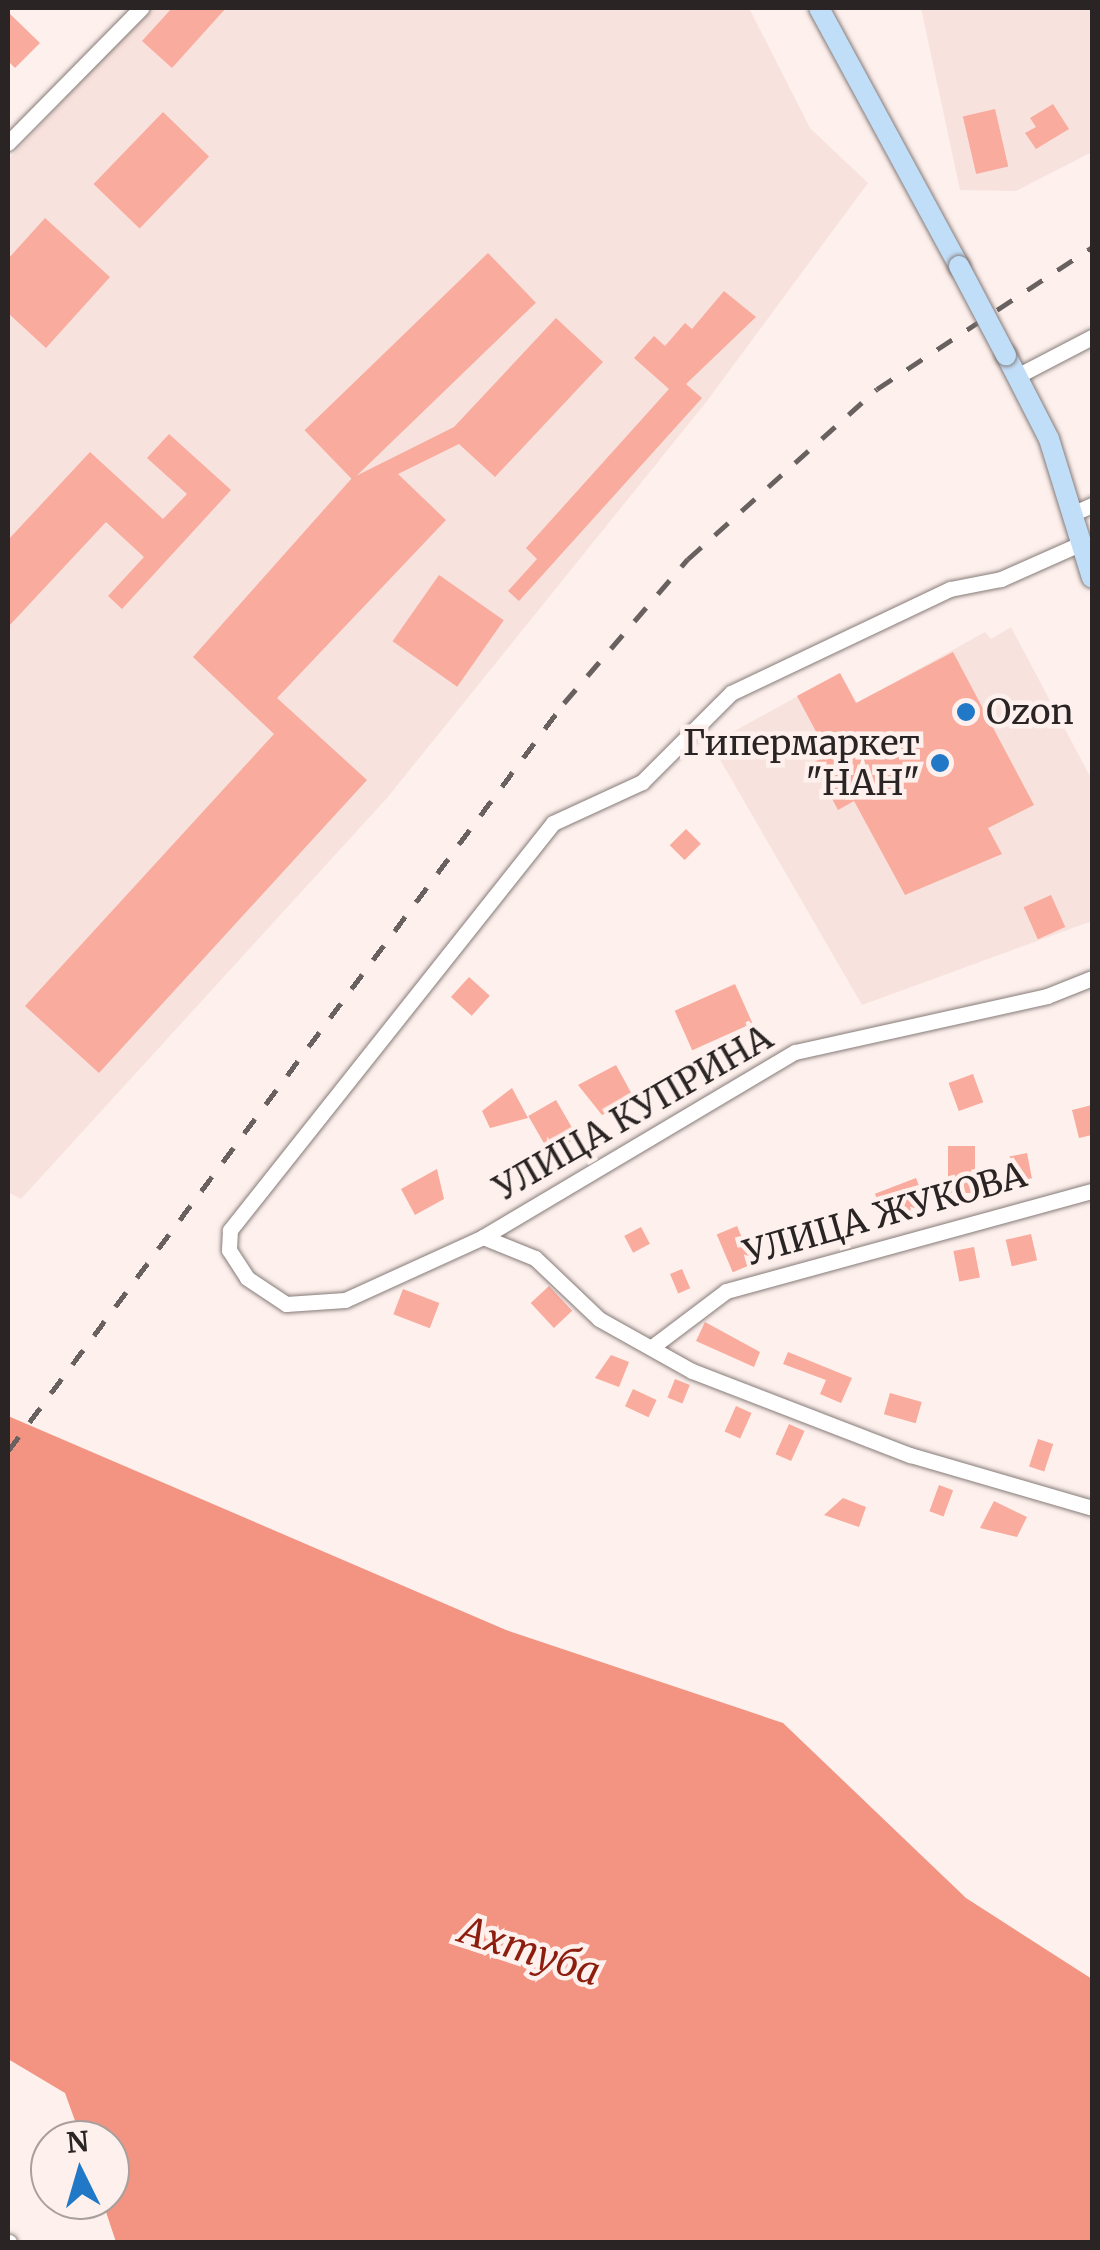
<!DOCTYPE html>
<html>
<head>
<meta charset="utf-8">
<style>
	body { margin:0 }
	#map { position:relative; width:1100px; height:2250px; overflow:hidden; background:#fdf0ed; font-family:Merriweather,serif }
	div>[style] { position:absolute }
	.built>* { inset:0; background:#f8e2dd }
	.water>* { inset:0; background:#f39483 }
	.building>* { inset:0; background:#f9ab9d; transform-origin:0 0 }
	.roads { filter:drop-shadow(0 0 2px #867b78) drop-shadow(0 0 2px #867b78) }
	.minor>* { height:15px; margin:-7.5px; padding:0 7.5px; transform-origin:7.5px; border-radius:7.5px; background:#fff }
	.secondary>* { height:20px; margin:-10px; padding:0 10px; transform-origin:10px; border-radius:10px; background:#c1def9 }
	.rail>* { height:5px; margin-top:-2.5px; transform-origin:0; background:repeating-linear-gradient(90deg,#68615f 0 18px,transparent 0 36px) }
	.bridges { filter:drop-shadow(0 0 2px #867b78) drop-shadow(0 0 2px #867b78) }
	.secondary-bridge>* { height:20px; margin:-10px; padding:0 10px; transform-origin:10px; border-radius:10px; background:#c1def9 }
	.dots>* { width:28px; height:28px; translate:-50% -50%; box-sizing:border-box; border:5px solid #fdf0ed; border-radius:50% }
	span { translate:-50% -50%; white-space:nowrap; text-align:center; line-height:1.15; -webkit-text-stroke:9px #fdf0ed; paint-order:stroke }
	.poi-label { font-size:35px; color:#2a2524 }
	.left { translate:0 -50%; text-align:left }
	.right { translate:-100% -50%; text-align:right }
	.street-label { font-size:35px; color:#2a2524 }
	.water-label { font-size:38px; color:#8d1e0f; font-style:italic }
	.frame { position:absolute; inset:0; border:10px solid #2a2524; pointer-events:none }
	.north { position:absolute; left:30px; top:2120px; width:100px; height:100px; box-sizing:border-box; background:#fdf0ed; border:2px solid #a99f9d; border-radius:50%; rotate:355deg; font-size:28px; font-weight:700; line-height:40px; text-align:center; color:#2a2524 }
	.north::after { content:''; display:block; margin:auto; width:35px; height:45px; background:#2078c6; clip-path:polygon(50% 0,100% 100%,50% 72%,0 100%) }
</style>
</head>
<body>
<div id="map">
	<div class="built">
		<i style="clip-path:polygon(150px 8px,749px 8px,810px 128px,868px 183px,707px 401px,387px 798px,21px 1199px,8px 1192px,8px 160px)"></i>
		<i style="clip-path:polygon(921px 8px,1092px 8px,1092px 152px,1016px 191px,960px 190px)"></i>
		<i style="clip-path:polygon(1011px 627px,1092px 780px,1092px 921px,862px 1005px,711px 744px,840px 673px,857px 703px,985px 632px,991px 639px)"></i>
	</div>
	<div class="water">
		<i style="clip-path:polygon(8px 1416px,506px 1630px,783px 1723px,966px 1898px,1092px 1979px,1092px 2242px,116px 2242px,102px 2200px,110px 2200px,110px 2140px,82px 2140px,65px 2093px,8px 2059px)"></i>
	</div>
	<div class="building">
		<i style="clip-path:polygon(172px 8px,226px 8px,172px 68px,142px 41px)"></i>
		<i style="clip-path:polygon(8px 12px,40px 43px,15px 68px,8px 61px)"></i>
		<i style="clip-path:polygon(1053px 104px,1069px 129px,1036px 149px,1025px 133px,1036px 127px,1030px 118px)"></i>
		<i style="left:995px;top:109px;width:59px;height:33px;rotate:77deg"></i>
		<i style="left:163px;top:112px;width:64px;height:100px;rotate:44deg"></i>
		<i style="clip-path:polygon(45px 218px,110px 277px,46px 348px,8px 313px,8px 259px)"></i>
		<i style="left:488px;top:253px;width:69px;height:255px;rotate:46deg"></i>
		<i style="clip-path:polygon(724px 291px,756px 317px,686px 384px,702px 398px,519px 601px,508px 591px,537px 559px,526px 548px,669px 389px,634px 358px,654px 336px,665px 346px,685px 323px,692px 329px)"></i>
		<i style="clip-path:polygon(556px 318px,603px 362px,495px 477px,459px 444px,398px 474px,446px 520px,277px 698px,367px 780px,99px 1073px,25px 1006px,274px 734px,193px 657px,352px 478px,454px 427px)"></i>
		<i style="clip-path:polygon(169px 434px,231px 490px,122px 609px,108px 596px,144px 557px,106px 522px,8px 627px,8px 540px,90px 452px,163px 519px,187px 494px,147px 458px)"></i>
		<i style="left:439px;top:575px;width:79px;height:81px;rotate:35deg"></i>
		<i style="clip-path:polygon(953px 652px,1034px 805px,988px 828px,1002px 854px,905px 895px,854px 801px,838px 810px,813px 763px,828px 754px,797px 696px,840px 673px,856px 703px)"></i>
		<i style="left:686px;top:829px;width:21px;height:23px;rotate:45deg"></i>
		<i style="left:1051px;top:895px;width:35px;height:30px;rotate:66deg"></i>
		<i style="left:469px;top:977px;width:28px;height:27px;rotate:42deg"></i>
		<i style="left:735px;top:984px;width:43px;height:66px;rotate:66deg"></i>
		<i style="clip-path:polygon(616px 1065px,634px 1098px,602px 1115px,578px 1085px)"></i>
		<i style="left:973px;top:1074px;width:30px;height:26px;rotate:70deg"></i>
		<i style="clip-path:polygon(512px 1088px,528px 1118px,490px 1128px,482px 1111px)"></i>
		<i style="left:556px;top:1100px;width:43px;height:32px;rotate:60deg"></i>
		<i style="clip-path:polygon(1092px 1105px,1092px 1135px,1079px 1138px,1072px 1110px)"></i>
		<i style="left:975px;top:1146px;width:47px;height:27px;rotate:90deg"></i>
		<i style="left:1027px;top:1153px;width:26px;height:19px;rotate:79deg"></i>
		<i style="clip-path:polygon(437px 1169px,444px 1199px,415px 1215px,401px 1189px)"></i>
		<i style="left:916px;top:1178px;width:28px;height:44px;rotate:69deg"></i>
		<i style="left:737px;top:1226px;width:41px;height:22px;rotate:67deg"></i>
		<i style="left:641px;top:1227px;width:19px;height:19px;rotate:62deg"></i>
		<i style="left:789px;top:1227px;width:23px;height:13px;rotate:67deg"></i>
		<i style="left:1031px;top:1234px;width:27px;height:26px;rotate:77deg"></i>
		<i style="left:974px;top:1247px;width:31px;height:21px;rotate:79deg"></i>
		<i style="left:682px;top:1269px;width:21px;height:13px;rotate:67deg"></i>
		<i style="left:549px;top:1286px;width:34px;height:25px;rotate:47deg"></i>
		<i style="left:403px;top:1289px;width:39px;height:27px;rotate:21deg"></i>
		<i style="clip-path:polygon(705px 1322px,760px 1352px,754px 1367px,696px 1341px)"></i>
		<i style="clip-path:polygon(788px 1352px,852px 1378px,841px 1403px,820px 1394px,826px 1380px,783px 1364px)"></i>
		<i style="clip-path:polygon(611px 1355px,629px 1362px,619px 1387px,595px 1378px)"></i>
		<i style="left:675px;top:1379px;width:16px;height:20px;rotate:22deg"></i>
		<i style="left:633px;top:1389px;width:26px;height:19px;rotate:25deg"></i>
		<i style="left:890px;top:1393px;width:33px;height:22px;rotate:16deg"></i>
		<i style="left:736px;top:1406px;width:17px;height:28px;rotate:24deg"></i>
		<i style="left:789px;top:1424px;width:17px;height:33px;rotate:24deg"></i>
		<i style="left:1038px;top:1439px;width:16px;height:29px;rotate:18deg"></i>
		<i style="left:939px;top:1485px;width:15px;height:28px;rotate:20deg"></i>
		<i style="clip-path:polygon(843px 1498px,866px 1507px,859px 1527px,824px 1515px)"></i>
		<i style="clip-path:polygon(994px 1501px,1027px 1517px,1017px 1537px,980px 1528px)"></i>
	</div>
	<div class="roads">
		<div class="minor">
			<i style="left:8px;top:143px;width:190px;rotate:-45.4deg"></i>
			<i style="left:1017px;top:376px;width:85px;rotate:-27.5deg"></i>
			<i style="left:1074px;top:513px;width:20px;rotate:-24deg"></i>
			<i style="left:1082px;top:543px;width:89px;rotate:156deg"></i>
			<i style="left:1001px;top:579px;width:52px;rotate:168.9deg"></i>
			<i style="left:950px;top:589px;width:242px;rotate:154.6deg"></i>
			<i style="left:731px;top:693px;width:126px;rotate:135deg"></i>
			<i style="left:642px;top:782px;width:98px;rotate:155.3deg"></i>
			<i style="left:553px;top:823px;width:520px;rotate:128.44deg"></i>
			<i style="left:230px;top:1230px;width:20px;rotate:93deg"></i>
			<i style="left:229px;top:1250px;width:33px;rotate:57deg"></i>
			<i style="left:247px;top:1278px;width:47px;rotate:33.7deg"></i>
			<i style="left:286px;top:1304px;width:59px;rotate:-3.9deg"></i>
			<i style="left:345px;top:1300px;width:152px;rotate:-24.5deg"></i>
			<i style="left:483px;top:1237px;width:363px;rotate:-30.7deg"></i>
			<i style="left:795px;top:1052px;width:258px;rotate:-12.5deg"></i>
			<i style="left:1047px;top:996px;width:48px;rotate:-21.8deg"></i>
			<i style="left:483px;top:1237px;width:56px;rotate:22deg"></i>
			<i style="left:535px;top:1258px;width:88px;rotate:43.6deg"></i>
			<i style="left:599px;top:1319px;width:107px;rotate:29.2deg"></i>
			<i style="left:692px;top:1371px;width:234px;rotate:21.1deg"></i>
			<i style="left:910px;top:1455px;width:190px;rotate:16.2deg"></i>
			<i style="left:652px;top:1347px;width:93px;rotate:-37.1deg"></i>
			<i style="left:726px;top:1291px;width:379px;rotate:-15.3deg"></i>
			<i style="left:8px;top:2242px;width:1px"></i>
		</div>
		<div class="secondary">
			<i style="left:819px;top:8px;width:294px;rotate:61.5deg"></i>
			<i style="left:1006px;top:355px;width:94px;rotate:62.9deg"></i>
			<i style="left:1049px;top:439px;width:145px;rotate:72.8deg"></i>
		</div>
	</div>
	<div class="rail">
		<i style="left:8px;top:1451px;width:932px;rotate:-53.38deg"></i>
		<i style="left:564px;top:703px;width:190px;rotate:-49.3deg"></i>
		<i style="left:688px;top:559px;width:254px;rotate:-42deg"></i>
		<i style="left:877px;top:389px;width:258px;rotate:-33.4deg"></i>
	</div>
	<div class="bridges">
		<div class="secondary-bridge">
			<i style="left:959px;top:266px;width:101px;rotate:62.2deg"></i>
		</div>
	</div>
	<div class="dots">
		<i style="left:966px;top:712px;background:#2078c6"></i>
		<i style="left:940px;top:763px;background:#2078c6"></i>
	</div>
	<div class="poi-label">
		<span class="left" style="left:986px;top:712px">Ozon</span>
		<span class="right" style="left:920px;top:763px">Гипермаркет<br>"НАН"</span>
	</div>
	<div class="street-label">
		<span style="left:633px;top:1113px;rotate:-30deg">УЛИЦА КУПРИНА</span>
		<span style="left:885px;top:1214px;rotate:-16deg">УЛИЦА ЖУКОВА</span>
	</div>
	<div class="water-label">
		<span style="left:530px;top:1951px;rotate:18deg">Ахтуба</span>
	</div>
	<div class="frame"></div>
	<div class="north">N</div>
</div>
</body>
</html>
